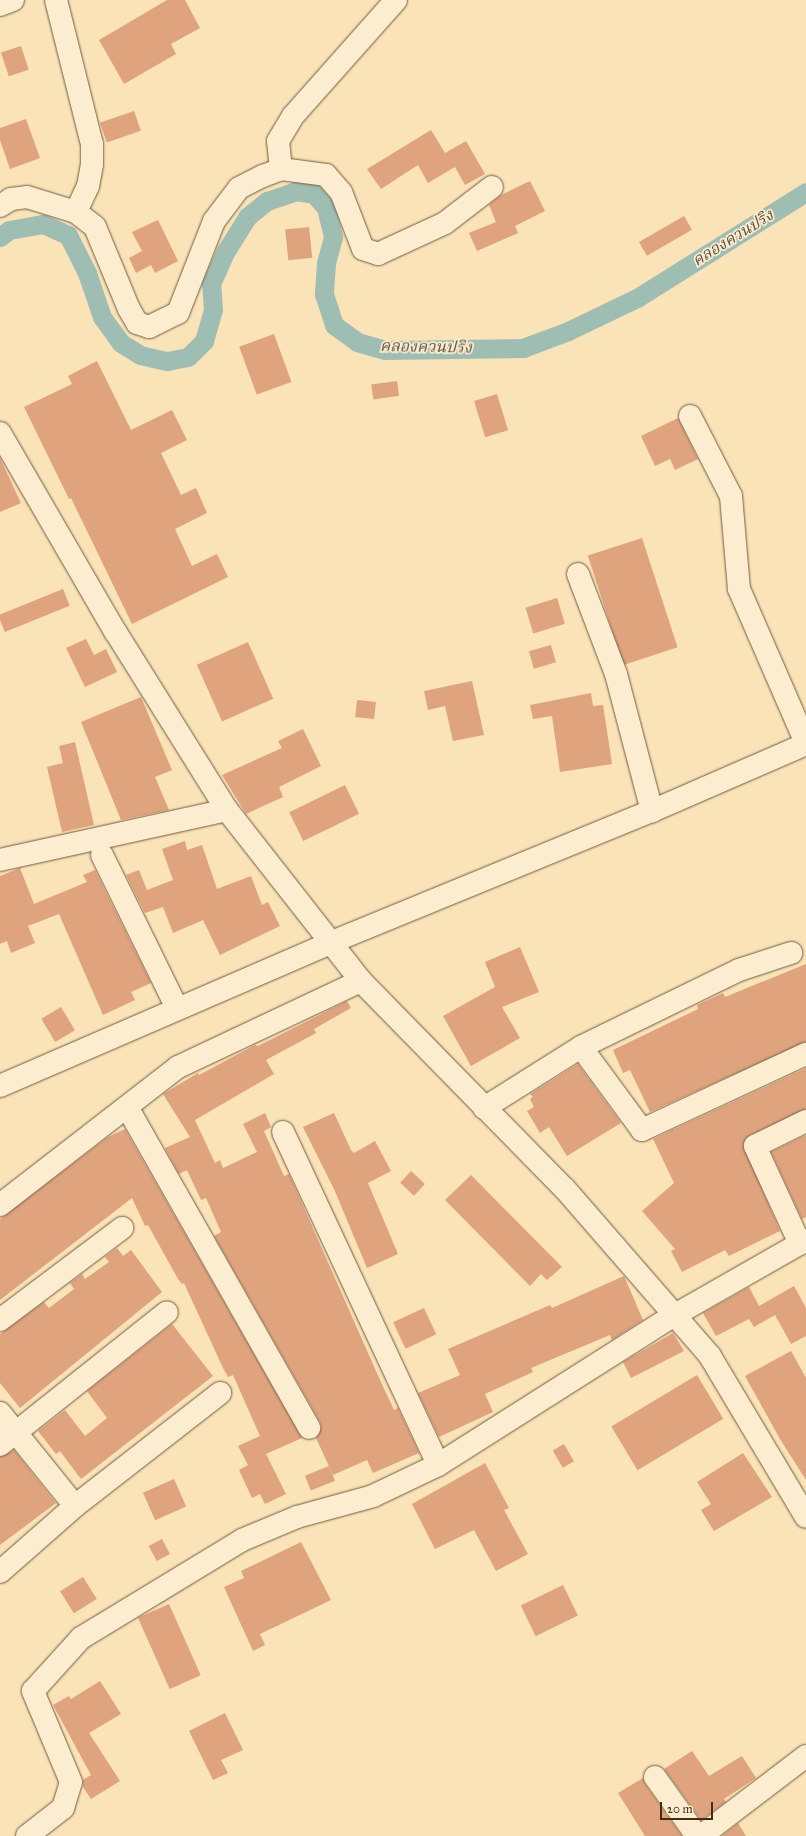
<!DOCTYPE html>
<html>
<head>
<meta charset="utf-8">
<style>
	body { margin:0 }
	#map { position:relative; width:806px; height:1836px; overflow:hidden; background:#fbe3b8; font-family:"IM FELL Great Primer","Noto Serif Thai",serif }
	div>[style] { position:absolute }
	.canal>* { height:19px; margin:-9.5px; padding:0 9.5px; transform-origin:9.5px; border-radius:9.5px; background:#9fbeb3 }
	.building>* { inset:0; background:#dfa37e; transform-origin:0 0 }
	.roads { filter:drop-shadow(0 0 1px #725a3f) drop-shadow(0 0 1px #725a3f) }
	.minor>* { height:22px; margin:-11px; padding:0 11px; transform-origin:11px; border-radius:11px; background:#fcedd1 }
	span { translate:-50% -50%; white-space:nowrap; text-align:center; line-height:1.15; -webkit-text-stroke:3.5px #fcedd1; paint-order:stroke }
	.water-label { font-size:16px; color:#5b513e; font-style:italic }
	.scale { position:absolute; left:660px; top:1802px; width:53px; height:18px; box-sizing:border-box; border:2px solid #442d17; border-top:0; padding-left:5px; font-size:12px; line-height:14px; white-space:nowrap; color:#442d17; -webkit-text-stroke:3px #fcedd1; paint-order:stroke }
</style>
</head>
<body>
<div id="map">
	<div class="canal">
		<i style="left:0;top:237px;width:11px;rotate:-38deg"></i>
		<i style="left:9px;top:230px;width:35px;rotate:-10deg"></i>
		<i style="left:43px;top:224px;width:27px;rotate:24deg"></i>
		<i style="left:68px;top:235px;width:42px;rotate:63.4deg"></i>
		<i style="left:87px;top:273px;width:46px;rotate:71.2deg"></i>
		<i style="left:102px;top:317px;width:32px;rotate:54deg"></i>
		<i style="left:121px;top:343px;width:22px;rotate:32deg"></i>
		<i style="left:140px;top:355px;width:28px;rotate:13deg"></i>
		<i style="left:167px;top:361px;width:21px;rotate:-11deg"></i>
		<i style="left:188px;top:357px;width:23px;rotate:-45deg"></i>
		<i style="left:204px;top:341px;width:32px;rotate:-74deg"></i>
		<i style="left:213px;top:310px;width:26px;rotate:-94deg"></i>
		<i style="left:211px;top:284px;width:36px;rotate:-66deg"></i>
		<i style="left:226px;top:251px;width:40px;rotate:-58deg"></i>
		<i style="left:247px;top:217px;width:26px;rotate:-39deg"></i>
		<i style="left:267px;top:201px;width:31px;rotate:-19deg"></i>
		<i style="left:296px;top:191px;width:18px;rotate:9deg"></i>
		<i style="left:314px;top:194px;width:18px;rotate:49deg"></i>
		<i style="left:326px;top:208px;width:30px;rotate:76deg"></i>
		<i style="left:333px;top:237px;width:27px;rotate:105deg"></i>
		<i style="left:326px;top:263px;width:31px;rotate:94deg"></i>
		<i style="left:324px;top:294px;width:33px;rotate:72deg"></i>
		<i style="left:334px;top:325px;width:29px;rotate:36deg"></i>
		<i style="left:357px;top:342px;width:29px;rotate:16deg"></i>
		<i style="left:385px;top:350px;width:138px;rotate:-0.8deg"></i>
		<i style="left:523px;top:348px;width:48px;rotate:-20.7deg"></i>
		<i style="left:568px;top:331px;width:76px;rotate:-25.6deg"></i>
		<i style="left:637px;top:298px;width:199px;rotate:-32.1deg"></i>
	</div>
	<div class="building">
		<i style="clip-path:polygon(167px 0,185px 0,200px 28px,171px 44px,176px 54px,124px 84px,99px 40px)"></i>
		<i style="left:21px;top:46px;width:25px;height:21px;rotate:72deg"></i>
		<i style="left:134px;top:111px;width:21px;height:36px;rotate:71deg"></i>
		<i style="clip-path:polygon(26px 119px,40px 158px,10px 169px,0 140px,0 128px)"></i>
		<i style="clip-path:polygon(431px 130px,445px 153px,466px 141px,485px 174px,465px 185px,455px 167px,428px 183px,418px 165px,381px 189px,367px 169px)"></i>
		<i style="clip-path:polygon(530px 181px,545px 211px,515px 226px,518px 233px,477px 251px,469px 233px,496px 222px,489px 205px,501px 195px)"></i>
		<i style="left:684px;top:216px;width:16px;height:52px;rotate:60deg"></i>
		<i style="clip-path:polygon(158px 220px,178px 261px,155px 273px,151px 265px,136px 273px,129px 258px,142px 251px,132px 232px)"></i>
		<i style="left:309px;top:227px;width:31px;height:24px;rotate:84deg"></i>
		<i style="left:274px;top:334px;width:51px;height:37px;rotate:70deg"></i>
		<i style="clip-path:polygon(97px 361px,131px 430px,172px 410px,187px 440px,161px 453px,181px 495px,196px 488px,207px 513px,175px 529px,192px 566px,217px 554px,228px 577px,132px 624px,71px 498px,69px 499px,24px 407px,72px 384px,68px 376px)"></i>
		<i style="left:397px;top:381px;width:15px;height:26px;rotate:82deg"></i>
		<i style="left:497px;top:394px;width:38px;height:24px;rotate:73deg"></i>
		<i style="clip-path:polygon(678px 418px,698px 459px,675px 470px,670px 459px,655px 466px,641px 436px)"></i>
		<i style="clip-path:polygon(0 458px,21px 503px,0 512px)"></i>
		<i style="left:642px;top:538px;width:115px;height:57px;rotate:72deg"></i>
		<i style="left:63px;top:589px;width:18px;height:70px;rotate:68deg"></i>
		<i style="left:557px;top:598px;width:27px;height:33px;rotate:73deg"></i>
		<i style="clip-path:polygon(86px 639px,94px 655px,106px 649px,117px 672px,85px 687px,66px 648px)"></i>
		<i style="left:248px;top:642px;width:62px;height:56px;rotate:66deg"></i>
		<i style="left:551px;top:645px;width:18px;height:23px;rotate:74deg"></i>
		<i style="clip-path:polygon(472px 681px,484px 735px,453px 741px,445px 706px,428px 710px,424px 691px)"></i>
		<i style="clip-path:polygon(591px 693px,593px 706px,603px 705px,612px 764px,560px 772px,552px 716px,533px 719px,530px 705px)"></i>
		<i style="clip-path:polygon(141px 697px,172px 770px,155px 777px,169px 810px,121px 820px,81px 722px)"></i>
		<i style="left:357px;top:700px;width:19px;height:17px;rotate:6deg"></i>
		<i style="clip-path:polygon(303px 729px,321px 766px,279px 787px,283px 797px,246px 814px,222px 775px,282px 748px,278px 741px)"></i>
		<i style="clip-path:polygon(75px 742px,94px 825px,62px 832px,47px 767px,63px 763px,59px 746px)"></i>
		<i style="left:345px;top:785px;width:32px;height:62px;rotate:64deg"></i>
		<i style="clip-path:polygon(185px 841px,187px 850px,202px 845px,217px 889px,251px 876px,262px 905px,268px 902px,280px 926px,220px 955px,203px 920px,173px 933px,163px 907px,145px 913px,126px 875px,139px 870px,147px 890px,173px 880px,162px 849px)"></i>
		<i style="clip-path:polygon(20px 868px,34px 904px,87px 882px,83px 875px,95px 870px,151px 983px,131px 992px,135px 1000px,103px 1015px,59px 914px,28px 926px,35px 943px,11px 953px,7px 941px,0 944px,0 876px)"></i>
		<i style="clip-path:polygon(520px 947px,539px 992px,502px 1007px,520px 1038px,471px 1066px,443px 1016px,495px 987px,485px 962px)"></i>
		<i style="clip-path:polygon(806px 964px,806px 1042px,650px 1112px,630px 1070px,623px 1073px,613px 1050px,698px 1009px,697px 1005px,723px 993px,725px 997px)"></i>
		<i style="clip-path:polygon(347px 1001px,351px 1008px,314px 1029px,316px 1033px,266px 1060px,274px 1074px,195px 1120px,215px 1163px,220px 1160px,223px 1168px,257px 1152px,243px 1124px,265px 1113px,271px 1127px,264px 1131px,284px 1176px,289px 1174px,380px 1380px,394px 1410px,398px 1408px,419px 1453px,373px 1473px,367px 1460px,333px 1475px,316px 1438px,321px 1428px,320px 1422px,214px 1236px,221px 1232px,206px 1198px,201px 1200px,187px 1170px,179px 1174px,165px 1148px,190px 1137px,163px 1094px,198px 1073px,199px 1075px,255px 1045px,258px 1046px)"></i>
		<i style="left:61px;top:1007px;width:27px;height:23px;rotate:59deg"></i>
		<i style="clip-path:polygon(578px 1064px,621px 1123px,567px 1156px,549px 1127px,540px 1133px,527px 1111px,534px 1107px,530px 1099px,533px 1097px,530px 1094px)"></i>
		<i style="clip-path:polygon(806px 1068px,806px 1109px,750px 1135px,743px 1145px,780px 1231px,729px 1256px,725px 1250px,682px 1272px,671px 1251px,675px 1249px,642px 1211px,674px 1183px,653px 1139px)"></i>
		<i style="clip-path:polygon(334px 1113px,351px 1150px,354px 1153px,375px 1141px,391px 1171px,368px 1183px,398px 1254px,367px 1268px,334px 1189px,303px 1127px)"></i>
		<i style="clip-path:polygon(125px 1129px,302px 1438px,266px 1454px,286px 1494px,265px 1504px,260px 1494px,252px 1498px,239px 1470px,248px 1465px,238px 1446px,260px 1436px,233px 1375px,228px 1377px,223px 1368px,184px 1283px,182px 1284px,178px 1279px,148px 1225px,145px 1226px,132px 1198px,0 1300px,0 1219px,108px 1137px)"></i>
		<i style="clip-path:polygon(806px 1135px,806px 1217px,802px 1219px,771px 1152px)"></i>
		<i style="left:411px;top:1171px;width:19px;height:16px;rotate:43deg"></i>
		<i style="clip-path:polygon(471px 1175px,562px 1267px,547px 1280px,541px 1274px,530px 1286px,445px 1200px)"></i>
		<i style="clip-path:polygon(117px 1248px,123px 1256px,131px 1250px,162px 1292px,20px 1408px,0 1383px,0 1334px,44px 1302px,49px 1308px,74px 1289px,70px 1283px,82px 1274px,85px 1279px,109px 1262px,105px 1257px)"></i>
		<i style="clip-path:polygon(624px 1276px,643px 1320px,612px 1340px,610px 1335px,531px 1368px,533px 1372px,485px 1394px,493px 1412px,439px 1437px,418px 1393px,460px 1375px,448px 1349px,550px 1305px,552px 1308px)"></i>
		<i style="clip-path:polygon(794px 1286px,806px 1308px,806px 1336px,791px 1344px,775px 1315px,754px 1327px,749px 1319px,716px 1336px,703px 1313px,749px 1287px,759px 1306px)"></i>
		<i style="left:424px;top:1308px;width:29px;height:34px;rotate:65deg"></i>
		<i style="clip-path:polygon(172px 1324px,213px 1376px,81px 1479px,60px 1451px,56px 1454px,38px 1431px,65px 1410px,85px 1436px,107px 1418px,87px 1391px)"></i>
		<i style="clip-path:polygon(673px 1333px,684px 1351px,631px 1378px,623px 1362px)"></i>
		<i style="clip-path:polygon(791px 1351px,806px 1378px,806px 1480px,780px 1439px,745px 1376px)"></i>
		<i style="left:697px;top:1375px;width:51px;height:100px;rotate:59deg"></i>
		<i style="left:564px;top:1444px;width:20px;height:13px;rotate:60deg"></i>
		<i style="clip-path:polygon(14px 1450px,56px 1503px,0 1545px,0 1457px)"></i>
		<i style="clip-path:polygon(743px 1453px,772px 1497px,714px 1531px,701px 1510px,711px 1504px,697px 1482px)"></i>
		<i style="clip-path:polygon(485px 1463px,509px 1508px,504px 1510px,528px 1554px,496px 1571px,474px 1530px,435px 1549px,412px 1504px)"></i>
		<i style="left:329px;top:1466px;width:16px;height:26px;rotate:68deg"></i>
		<i style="left:174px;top:1479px;width:30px;height:34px;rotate:66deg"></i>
		<i style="left:162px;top:1539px;width:17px;height:15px;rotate:62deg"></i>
		<i style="clip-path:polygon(301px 1542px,331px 1600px,260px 1634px,265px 1645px,253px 1651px,224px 1587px,244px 1578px,241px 1571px)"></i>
		<i style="left:83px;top:1577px;width:26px;height:27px;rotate:58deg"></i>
		<i style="left:563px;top:1585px;width:34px;height:47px;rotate:64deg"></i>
		<i style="left:169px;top:1604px;width:78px;height:34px;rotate:66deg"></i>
		<i style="clip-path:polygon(100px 1681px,121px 1714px,89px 1733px,120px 1781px,91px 1799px,83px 1787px,83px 1780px,91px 1775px,53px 1705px,69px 1696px,71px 1699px)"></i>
		<i style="clip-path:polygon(225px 1713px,243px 1750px,221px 1760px,228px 1773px,213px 1780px,189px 1731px)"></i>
		<i style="clip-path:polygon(692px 1751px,709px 1776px,742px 1756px,756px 1778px,724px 1799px,726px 1802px,701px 1820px,664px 1769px)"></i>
		<i style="clip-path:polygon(643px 1778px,645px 1784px,682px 1836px,645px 1836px,618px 1793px)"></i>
		<i style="clip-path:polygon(738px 1823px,746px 1836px,722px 1836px)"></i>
	</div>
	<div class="roads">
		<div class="minor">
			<i style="left:56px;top:0;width:148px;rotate:76deg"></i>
			<i style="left:92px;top:144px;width:20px;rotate:90deg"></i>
			<i style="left:92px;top:164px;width:22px;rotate:100deg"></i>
			<i style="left:88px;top:186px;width:29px;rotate:115deg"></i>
			<i style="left:0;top:5px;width:14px;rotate:-21deg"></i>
			<i style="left:281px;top:169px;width:28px;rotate:-96deg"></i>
			<i style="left:278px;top:141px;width:29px;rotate:-59deg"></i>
			<i style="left:293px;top:116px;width:155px;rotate:-48.4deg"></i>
			<i style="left:0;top:206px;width:13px;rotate:-32deg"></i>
			<i style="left:11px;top:199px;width:16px;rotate:-7deg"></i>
			<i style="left:27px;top:197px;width:51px;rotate:17deg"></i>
			<i style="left:76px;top:212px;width:24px;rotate:38deg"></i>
			<i style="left:95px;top:227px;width:89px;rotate:67.5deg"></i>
			<i style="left:129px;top:309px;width:16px;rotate:60deg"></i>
			<i style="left:137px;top:323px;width:13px;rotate:18deg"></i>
			<i style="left:149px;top:327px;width:32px;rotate:-26deg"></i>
			<i style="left:178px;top:313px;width:99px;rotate:-68.6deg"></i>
			<i style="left:214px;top:221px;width:41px;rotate:-52.9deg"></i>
			<i style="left:239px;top:188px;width:27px;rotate:-27deg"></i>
			<i style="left:263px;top:176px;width:19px;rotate:-21deg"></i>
			<i style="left:281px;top:169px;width:45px;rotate:7.6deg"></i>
			<i style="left:326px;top:175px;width:23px;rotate:49deg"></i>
			<i style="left:341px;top:192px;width:61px;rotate:68.9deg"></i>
			<i style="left:363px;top:249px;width:16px;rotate:18deg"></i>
			<i style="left:378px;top:254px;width:74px;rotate:-24.8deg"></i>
			<i style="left:445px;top:223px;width:59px;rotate:-37.5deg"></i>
			<i style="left:690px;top:416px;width:90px;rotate:62.9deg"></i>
			<i style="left:731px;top:496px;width:93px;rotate:85.1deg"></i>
			<i style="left:739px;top:589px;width:168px;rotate:66.5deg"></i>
			<i style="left:0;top:433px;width:229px;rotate:59.9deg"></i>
			<i style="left:115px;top:631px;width:211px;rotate:58deg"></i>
			<i style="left:227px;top:810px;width:217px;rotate:51.9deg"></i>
			<i style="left:361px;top:981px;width:291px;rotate:45.6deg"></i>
			<i style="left:565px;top:1189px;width:221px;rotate:49deg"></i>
			<i style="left:710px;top:1356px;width:187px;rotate:59.2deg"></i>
			<i style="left:578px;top:574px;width:107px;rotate:69.2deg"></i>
			<i style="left:616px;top:674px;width:142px;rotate:75.3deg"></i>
			<i style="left:102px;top:855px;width:170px;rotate:63.9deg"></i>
			<i style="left:0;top:860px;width:232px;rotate:-12.4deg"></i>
			<i style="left:581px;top:1047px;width:103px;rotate:53.7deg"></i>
			<i style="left:642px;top:1130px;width:181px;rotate:-24.9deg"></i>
			<i style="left:0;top:1086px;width:362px;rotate:-23.4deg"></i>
			<i style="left:332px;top:942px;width:346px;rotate:-22.3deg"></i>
			<i style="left:652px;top:811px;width:168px;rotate:-23.5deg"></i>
			<i style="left:127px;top:1107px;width:369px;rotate:60.4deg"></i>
			<i style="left:484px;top:1108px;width:115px;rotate:-32.2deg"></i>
			<i style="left:581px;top:1047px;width:176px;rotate:-26deg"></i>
			<i style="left:739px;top:970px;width:55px;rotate:-18.1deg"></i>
			<i style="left:283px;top:1132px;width:367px;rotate:65deg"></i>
			<i style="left:0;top:1205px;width:225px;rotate:-37.8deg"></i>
			<i style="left:178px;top:1067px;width:202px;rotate:-25.2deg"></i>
			<i style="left:800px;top:1244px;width:108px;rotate:-114.7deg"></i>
			<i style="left:755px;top:1146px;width:57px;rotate:-26.1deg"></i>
			<i style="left:0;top:1320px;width:153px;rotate:-37deg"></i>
			<i style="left:0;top:1413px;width:119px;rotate:51.1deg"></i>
			<i style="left:0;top:1445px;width:213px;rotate:-38.5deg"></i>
			<i style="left:0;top:1572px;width:100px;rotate:-41.3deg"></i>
			<i style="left:75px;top:1506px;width:184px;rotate:-37.9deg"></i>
			<i style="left:655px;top:1777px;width:72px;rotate:54.6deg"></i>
			<i style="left:27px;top:1836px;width:46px;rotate:-37.9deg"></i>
			<i style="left:63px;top:1808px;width:27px;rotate:-73deg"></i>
			<i style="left:71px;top:1782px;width:99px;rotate:-112.7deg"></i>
			<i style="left:33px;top:1691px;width:72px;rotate:-47.8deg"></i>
			<i style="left:81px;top:1638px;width:188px;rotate:-31.3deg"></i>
			<i style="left:242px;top:1540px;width:60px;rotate:-22.7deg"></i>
			<i style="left:297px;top:1517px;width:79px;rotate:-15.4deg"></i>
			<i style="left:373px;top:1496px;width:72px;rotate:-25.5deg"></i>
			<i style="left:438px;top:1465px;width:278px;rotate:-32.4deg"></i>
			<i style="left:673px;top:1316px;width:153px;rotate:-29.7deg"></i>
			<i style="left:701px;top:1836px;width:132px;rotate:-37.3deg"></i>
		</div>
	</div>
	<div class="water-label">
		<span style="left:733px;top:238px;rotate:-32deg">คลองควนปริง</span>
		<span style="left:426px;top:347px;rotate:1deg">คลองควนปริง</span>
	</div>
	<div class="scale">20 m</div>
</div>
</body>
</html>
